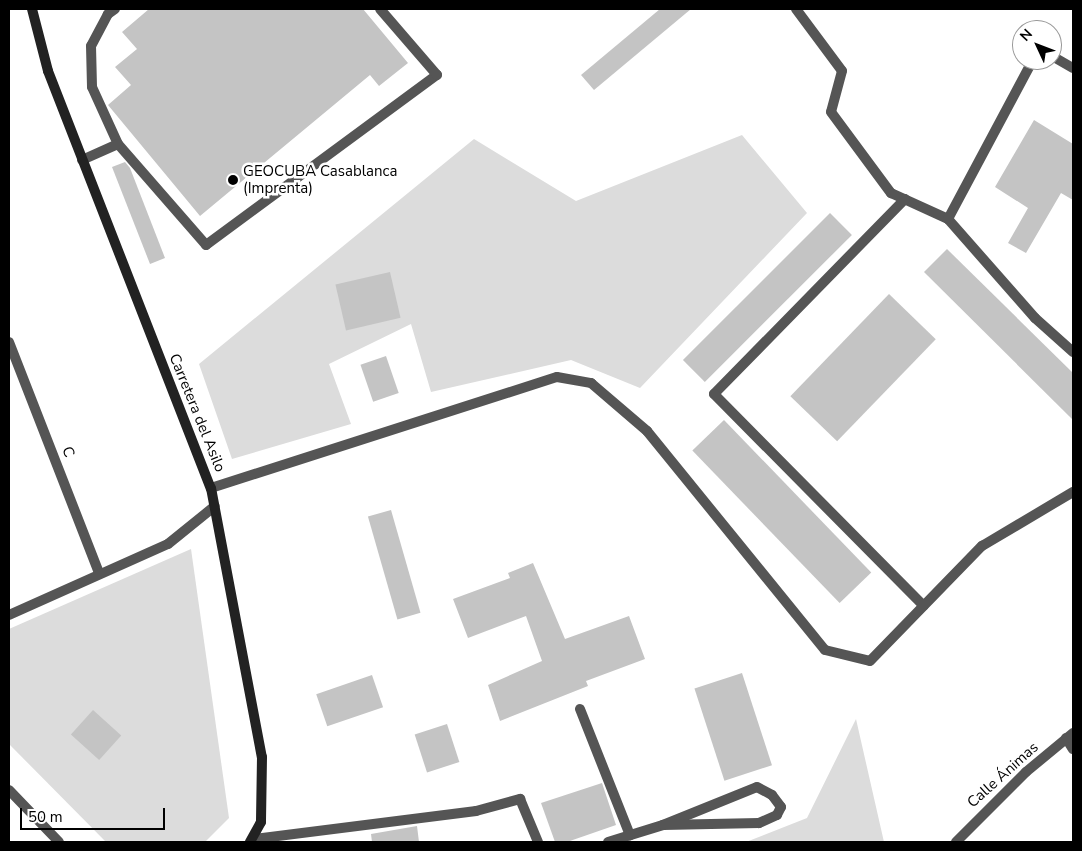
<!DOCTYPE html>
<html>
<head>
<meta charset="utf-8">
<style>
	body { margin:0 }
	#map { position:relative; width:1082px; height:851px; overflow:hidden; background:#fff; font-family:"Nunito Sans",sans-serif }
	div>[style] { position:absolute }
	.green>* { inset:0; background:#dcdcdc }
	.building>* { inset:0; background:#c4c4c4; transform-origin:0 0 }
	.lane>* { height:10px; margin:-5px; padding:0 5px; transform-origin:5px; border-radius:5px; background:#555 }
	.street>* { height:10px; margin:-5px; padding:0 5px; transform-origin:5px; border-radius:5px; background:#555 }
	.secondary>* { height:10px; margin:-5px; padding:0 5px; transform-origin:5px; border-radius:5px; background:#222 }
	.dots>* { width:14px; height:14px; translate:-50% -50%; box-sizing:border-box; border:2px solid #fff; border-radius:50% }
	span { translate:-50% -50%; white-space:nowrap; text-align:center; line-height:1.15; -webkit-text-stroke:5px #fff; paint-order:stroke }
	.poi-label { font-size:15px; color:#000 }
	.left { translate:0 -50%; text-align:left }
	.street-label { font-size:15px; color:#000 }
	.frame { position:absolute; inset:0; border:10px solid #000; pointer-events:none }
	.north { position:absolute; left:1012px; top:20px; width:50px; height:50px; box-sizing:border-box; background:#fff; border:1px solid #999; border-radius:50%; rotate:313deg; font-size:14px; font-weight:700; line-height:20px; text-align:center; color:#000 }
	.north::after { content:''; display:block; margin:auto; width:18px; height:22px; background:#000; clip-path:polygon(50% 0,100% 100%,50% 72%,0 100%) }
	.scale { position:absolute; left:20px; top:808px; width:145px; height:22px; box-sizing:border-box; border:2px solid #000; border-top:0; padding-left:6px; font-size:15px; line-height:18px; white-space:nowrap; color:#000; -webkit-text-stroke:4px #fff; paint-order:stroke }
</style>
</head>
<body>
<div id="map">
	<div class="green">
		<i style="clip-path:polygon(742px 135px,807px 213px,640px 388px,571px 360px,431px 392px,411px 324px,329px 364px,351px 424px,232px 459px,199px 364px,474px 139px,576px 201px)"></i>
		<i style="clip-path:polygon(191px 549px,229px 818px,205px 842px,106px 842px,9px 744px,9px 629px)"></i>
		<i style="clip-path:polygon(856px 719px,884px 842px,746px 842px,807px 818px)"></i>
	</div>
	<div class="building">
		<i style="clip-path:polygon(149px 9px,363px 9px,408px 63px,379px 86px,370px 75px,200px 216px,108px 105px,131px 85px,115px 67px,137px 49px,122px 32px)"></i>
		<i style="clip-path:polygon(660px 9px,691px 9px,594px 90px,581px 75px)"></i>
		<i style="clip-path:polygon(1034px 120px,1073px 144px,1073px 200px,1061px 193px,1026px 253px,1008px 243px,1028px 208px,995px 187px)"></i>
		<i style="clip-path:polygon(125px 162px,130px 168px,165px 258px,150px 264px,112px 167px)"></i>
		<i style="left:830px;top:213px;width:31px;height:208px;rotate:45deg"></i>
		<i style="clip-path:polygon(947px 249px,1073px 373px,1073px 420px,924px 272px)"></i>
		<i style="left:390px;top:272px;width:47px;height:56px;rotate:77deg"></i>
		<i style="left:889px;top:294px;width:65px;height:142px;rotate:44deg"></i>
		<i style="left:386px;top:356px;width:39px;height:27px;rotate:71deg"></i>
		<i style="left:724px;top:420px;width:212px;height:44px;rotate:46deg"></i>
		<i style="left:391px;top:510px;width:107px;height:24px;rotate:74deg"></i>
		<i style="clip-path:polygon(533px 563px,565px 639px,629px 616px,645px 659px,586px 681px,588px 686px,500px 721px,488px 685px,542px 661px,526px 616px,468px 638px,453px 599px,510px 578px,508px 573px)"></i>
		<i style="left:742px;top:673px;width:97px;height:50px;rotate:72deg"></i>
		<i style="left:372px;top:675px;width:34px;height:59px;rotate:71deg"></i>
		<i style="left:93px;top:710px;width:38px;height:33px;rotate:42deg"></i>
		<i style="left:447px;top:724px;width:40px;height:34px;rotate:72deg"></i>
		<i style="clip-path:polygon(602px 783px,616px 825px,567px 842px,555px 842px,541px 803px)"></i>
		<i style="clip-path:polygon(417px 826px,419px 842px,372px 842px,371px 834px)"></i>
	</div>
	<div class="lane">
		<i style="left:115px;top:9px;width:9px;rotate:144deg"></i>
		<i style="left:108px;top:14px;width:36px;rotate:118deg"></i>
		<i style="left:91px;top:46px;width:41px;rotate:88.6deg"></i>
		<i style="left:92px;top:87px;width:63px;rotate:65.5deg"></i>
		<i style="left:118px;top:144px;width:134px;rotate:48.9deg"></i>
		<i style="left:206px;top:245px;width:287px;rotate:-36.4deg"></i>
		<i style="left:437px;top:75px;width:87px;rotate:-130.8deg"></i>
		<i style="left:796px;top:9px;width:77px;rotate:53.4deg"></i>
		<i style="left:842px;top:71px;width:42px;rotate:105deg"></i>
		<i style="left:831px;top:112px;width:101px;rotate:53.5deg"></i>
		<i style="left:891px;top:193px;width:63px;rotate:24.5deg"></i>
		<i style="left:948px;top:219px;width:132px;rotate:48.7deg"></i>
		<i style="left:1035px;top:318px;width:51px;rotate:41.8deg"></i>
		<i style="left:1052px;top:56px;width:24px;rotate:30deg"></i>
		<i style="left:82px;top:160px;width:39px;rotate:-24deg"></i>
		<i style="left:905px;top:199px;width:273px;rotate:134.4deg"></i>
		<i style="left:714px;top:394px;width:298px;rotate:45.3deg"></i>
		<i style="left:948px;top:219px;width:180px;rotate:-61.9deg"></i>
		<i style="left:580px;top:709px;width:136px;rotate:68.4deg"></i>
		<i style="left:1066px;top:738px;width:13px;rotate:58deg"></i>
		<i style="left:254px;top:839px;width:224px;rotate:-7.2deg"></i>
		<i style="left:476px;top:811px;width:46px;rotate:-15.3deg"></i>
		<i style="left:520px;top:799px;width:47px;rotate:67.3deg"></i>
		<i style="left:608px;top:842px;width:58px;rotate:-17.2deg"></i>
		<i style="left:663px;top:825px;width:101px;rotate:-22deg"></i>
		<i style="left:757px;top:787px;width:17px;rotate:28deg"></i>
		<i style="left:772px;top:795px;width:15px;rotate:53deg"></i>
		<i style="left:781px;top:807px;width:9px;rotate:117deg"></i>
		<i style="left:777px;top:815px;width:20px;rotate:156deg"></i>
		<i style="left:759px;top:823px;width:96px;rotate:178.8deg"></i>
	</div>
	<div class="street">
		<i style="left:9px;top:342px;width:248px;rotate:68.7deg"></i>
		<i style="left:211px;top:488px;width:363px;rotate:-17.8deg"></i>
		<i style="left:557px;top:377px;width:35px;rotate:10deg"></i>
		<i style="left:591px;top:383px;width:74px;rotate:40.6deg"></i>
		<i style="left:647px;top:431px;width:282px;rotate:50.9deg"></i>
		<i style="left:825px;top:650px;width:46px;rotate:13.7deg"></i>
		<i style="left:870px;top:661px;width:161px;rotate:-45.8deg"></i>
		<i style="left:982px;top:546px;width:106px;rotate:-30.7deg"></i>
		<i style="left:9px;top:615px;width:174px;rotate:-24.1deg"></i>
		<i style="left:168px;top:544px;width:60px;rotate:-39deg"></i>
		<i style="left:9px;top:790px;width:72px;rotate:46.1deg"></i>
		<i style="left:956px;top:842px;width:99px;rotate:-45deg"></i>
		<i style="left:1026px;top:772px;width:61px;rotate:-39.7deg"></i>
	</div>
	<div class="secondary">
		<i style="left:32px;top:9px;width:64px;rotate:75.5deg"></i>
		<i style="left:48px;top:71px;width:448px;rotate:68.7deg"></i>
		<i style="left:211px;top:488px;width:274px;rotate:79.3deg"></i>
		<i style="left:262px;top:757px;width:65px;rotate:90.9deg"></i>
		<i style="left:261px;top:822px;width:23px;rotate:119deg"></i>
	</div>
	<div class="dots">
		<i style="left:233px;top:180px;background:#000"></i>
	</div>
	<div class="poi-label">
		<span class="left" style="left:243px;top:180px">GEOCUBA Casablanca<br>(Imprenta)</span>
	</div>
	<div class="street-label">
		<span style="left:197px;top:413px;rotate:68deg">Carretera del Asilo</span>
		<span style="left:68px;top:452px;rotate:69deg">C</span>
		<span style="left:1003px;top:775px;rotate:-42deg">Calle Ánimas</span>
	</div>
	<div class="frame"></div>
	<div class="north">N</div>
	<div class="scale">50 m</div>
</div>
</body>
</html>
